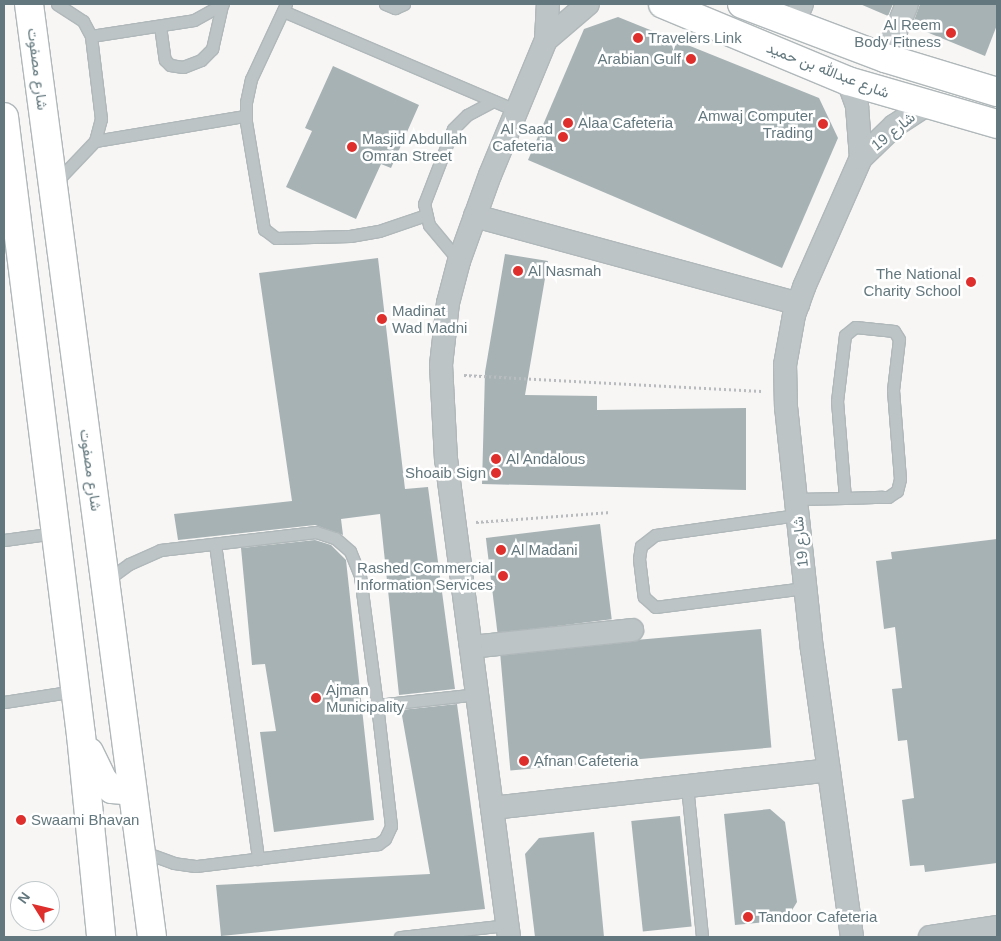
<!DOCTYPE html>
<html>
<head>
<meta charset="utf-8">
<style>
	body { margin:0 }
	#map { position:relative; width:1001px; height:941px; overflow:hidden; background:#f7f6f4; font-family:Arial,Vazirmatn,sans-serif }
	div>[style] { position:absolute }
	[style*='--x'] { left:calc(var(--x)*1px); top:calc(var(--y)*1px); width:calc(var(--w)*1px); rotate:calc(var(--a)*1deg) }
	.building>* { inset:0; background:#a7b2b5; transform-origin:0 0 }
	.path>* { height:3px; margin-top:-1.5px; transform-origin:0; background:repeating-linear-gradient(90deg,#b8bcbe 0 2.5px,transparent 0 5px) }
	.roads { filter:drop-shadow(1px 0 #b0b8ba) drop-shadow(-1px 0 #b0b8ba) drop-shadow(0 1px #b0b8ba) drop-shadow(0 -1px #b0b8ba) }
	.lane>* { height:11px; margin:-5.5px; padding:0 5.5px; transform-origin:5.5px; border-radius:5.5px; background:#bdc4c6 }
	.street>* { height:22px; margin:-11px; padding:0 11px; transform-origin:11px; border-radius:11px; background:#bdc4c6 }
	.secondary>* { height:28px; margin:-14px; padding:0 14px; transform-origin:14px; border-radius:14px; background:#fff }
	.dots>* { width:14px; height:14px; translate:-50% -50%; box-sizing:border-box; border:2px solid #fff; border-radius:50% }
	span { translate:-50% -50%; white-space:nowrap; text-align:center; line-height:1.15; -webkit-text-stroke:5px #fff; paint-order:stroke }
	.poi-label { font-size:15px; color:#63787e }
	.right { translate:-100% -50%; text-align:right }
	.left { translate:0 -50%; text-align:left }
	.street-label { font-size:15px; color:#63787e }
	.frame { position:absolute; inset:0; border:5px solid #63787e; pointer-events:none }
	.north { position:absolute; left:10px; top:881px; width:50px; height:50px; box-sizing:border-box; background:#fff; border:1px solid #c1c9cb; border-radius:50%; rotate:306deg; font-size:14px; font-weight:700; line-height:20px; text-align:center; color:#63787e }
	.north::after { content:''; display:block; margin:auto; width:18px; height:22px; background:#de2f2c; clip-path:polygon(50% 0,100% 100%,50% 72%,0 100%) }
</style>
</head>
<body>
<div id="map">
	<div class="building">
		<i style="clip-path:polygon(860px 4px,893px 4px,888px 16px)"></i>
		<i style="clip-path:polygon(920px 4px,997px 4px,997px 25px,985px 56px,912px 26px)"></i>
		<i style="clip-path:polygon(618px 17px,819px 98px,838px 138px,782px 268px,528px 160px,584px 29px)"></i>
		<i style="clip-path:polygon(333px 66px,419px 105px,391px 168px,381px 164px,356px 219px,286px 187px,312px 131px,305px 128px)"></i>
		<i style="clip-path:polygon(505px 254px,548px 261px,525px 395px,597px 396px,597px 410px,746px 408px,746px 490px,482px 484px,485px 372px)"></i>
		<i style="clip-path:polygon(378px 258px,405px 489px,428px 487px,455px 689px,399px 695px,380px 514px,341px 519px,343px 535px,315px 525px,178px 540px,174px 514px,292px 501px,259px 273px)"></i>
		<i style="left:600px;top:524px;width:96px;height:115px;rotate:83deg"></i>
		<i style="clip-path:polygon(997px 539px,997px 863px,925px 872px,924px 865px,910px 866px,902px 800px,914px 798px,907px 740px,898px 741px,892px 689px,902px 688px,895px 627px,884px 629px,876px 561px,892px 559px,891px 552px)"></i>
		<i style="clip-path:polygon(315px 540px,331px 545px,346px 560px,374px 820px,274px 832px,260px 732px,276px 731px,265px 664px,252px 665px,241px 548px)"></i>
		<i style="left:761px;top:629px;width:119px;height:262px;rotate:85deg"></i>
		<i style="clip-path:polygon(457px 704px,485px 909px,221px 936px,216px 885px,430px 874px,401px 710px)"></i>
		<i style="clip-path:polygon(770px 809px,785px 822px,797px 902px,786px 920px,735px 925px,724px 814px)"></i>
		<i style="left:680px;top:816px;width:111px;height:49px;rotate:84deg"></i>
		<i style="clip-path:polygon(594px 832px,604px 937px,535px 937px,525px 854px,539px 838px)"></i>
	</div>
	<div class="path">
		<i style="--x:464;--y:375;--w:298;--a:3.1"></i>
		<i style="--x:476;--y:522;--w:135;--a:-4.2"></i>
	</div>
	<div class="roads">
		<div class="lane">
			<i style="--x:286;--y:4;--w:83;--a:115"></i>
			<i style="--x:251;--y:79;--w:24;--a:102"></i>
			<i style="--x:246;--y:102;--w:20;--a:90"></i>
			<i style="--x:246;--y:122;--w:109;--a:80.5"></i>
			<i style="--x:264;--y:229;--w:15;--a:37"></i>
			<i style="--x:276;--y:238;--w:74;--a:-1.5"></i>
			<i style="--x:350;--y:236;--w:29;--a:-10"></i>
			<i style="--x:379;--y:231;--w:50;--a:-18.8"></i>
			<i style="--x:385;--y:4;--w:11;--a:22"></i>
			<i style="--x:395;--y:8;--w:10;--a:-24"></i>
			<i style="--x:283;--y:11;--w:254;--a:23.1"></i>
			<i style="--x:160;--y:26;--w:34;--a:82"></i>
			<i style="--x:165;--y:60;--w:7;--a:45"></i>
			<i style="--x:170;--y:65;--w:13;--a:9"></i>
			<i style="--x:183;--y:67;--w:19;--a:-21"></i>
			<i style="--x:201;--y:60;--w:16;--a:-45"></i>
			<i style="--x:212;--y:49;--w:45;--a:-77.2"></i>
			<i style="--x:91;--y:36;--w:104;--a:-8.8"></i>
			<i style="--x:194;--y:20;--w:33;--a:-29"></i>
			<i style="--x:95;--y:141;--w:152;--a:-9.5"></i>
			<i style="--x:54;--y:184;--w:59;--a:-46.4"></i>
			<i style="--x:95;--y:141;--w:23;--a:-75"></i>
			<i style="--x:101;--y:119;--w:84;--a:-96.9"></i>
			<i style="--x:91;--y:36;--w:17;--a:-118"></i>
			<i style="--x:83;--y:21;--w:31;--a:-147"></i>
			<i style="--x:459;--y:261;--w:47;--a:-129.8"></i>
			<i style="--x:429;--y:225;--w:22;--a:-103"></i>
			<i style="--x:424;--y:204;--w:80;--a:-68.9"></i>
			<i style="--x:453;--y:129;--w:20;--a:-45"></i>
			<i style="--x:467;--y:115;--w:30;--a:-28"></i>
			<i style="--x:795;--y:499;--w:50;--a:-1.1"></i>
			<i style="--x:845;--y:498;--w:37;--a:-2"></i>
			<i style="--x:882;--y:497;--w:6;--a:0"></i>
			<i style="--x:888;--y:497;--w:11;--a:-34"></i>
			<i style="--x:897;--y:491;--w:12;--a:-76"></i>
			<i style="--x:900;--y:479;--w:89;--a:-94.5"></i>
			<i style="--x:893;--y:390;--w:51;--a:-83.3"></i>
			<i style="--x:899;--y:339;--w:9;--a:-122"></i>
			<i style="--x:894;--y:331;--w:39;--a:-174"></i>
			<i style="--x:855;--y:327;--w:13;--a:141"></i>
			<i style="--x:845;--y:335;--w:66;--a:96.9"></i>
			<i style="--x:837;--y:401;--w:97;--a:85.3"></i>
			<i style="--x:797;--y:515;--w:143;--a:172"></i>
			<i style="--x:655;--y:535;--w:18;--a:142"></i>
			<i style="--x:641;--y:546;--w:13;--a:99"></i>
			<i style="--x:639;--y:559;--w:38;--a:83"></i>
			<i style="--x:644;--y:597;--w:15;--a:42"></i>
			<i style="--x:655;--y:607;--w:151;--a:-7.2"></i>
			<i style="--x:4;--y:540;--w:51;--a:-7.8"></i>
			<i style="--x:215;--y:544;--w:318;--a:82.2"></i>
			<i style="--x:107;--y:580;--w:27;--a:-36"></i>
			<i style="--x:129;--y:564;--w:34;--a:-24"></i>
			<i style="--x:160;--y:550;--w:157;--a:-6.6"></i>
			<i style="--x:316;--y:532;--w:20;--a:18"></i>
			<i style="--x:335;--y:538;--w:20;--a:41"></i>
			<i style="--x:350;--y:551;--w:27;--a:68"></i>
			<i style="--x:360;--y:576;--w:130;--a:82.5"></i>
			<i style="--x:377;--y:705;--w:122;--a:83.4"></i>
			<i style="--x:391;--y:826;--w:14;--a:115"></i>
			<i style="--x:385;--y:839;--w:9;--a:144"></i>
			<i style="--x:378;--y:844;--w:184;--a:173.1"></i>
			<i style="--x:195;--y:866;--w:21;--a:-172"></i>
			<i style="--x:174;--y:863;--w:35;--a:-160"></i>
			<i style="--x:4;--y:702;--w:72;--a:-8.8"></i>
			<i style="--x:377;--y:705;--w:102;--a:-6.2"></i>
			<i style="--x:687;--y:786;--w:152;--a:84.3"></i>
			<i style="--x:400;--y:937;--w:108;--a:-6.4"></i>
		</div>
		<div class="street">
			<i style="--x:793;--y:25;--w:23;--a:-67"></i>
			<i style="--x:546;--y:40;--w:55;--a:-40.6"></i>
			<i style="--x:885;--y:58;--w:58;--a:-67.8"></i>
			<i style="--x:848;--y:81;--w:27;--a:70"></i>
			<i style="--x:857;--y:106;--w:52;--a:85.6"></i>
			<i style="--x:475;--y:216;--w:335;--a:15.2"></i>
			<i style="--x:471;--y:647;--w:162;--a:-6"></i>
			<i style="--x:492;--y:808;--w:339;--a:-6.4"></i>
			<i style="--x:509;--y:937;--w:481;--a:-97.5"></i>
			<i style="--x:446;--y:460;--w:95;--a:-93"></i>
			<i style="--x:441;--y:365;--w:62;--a:-83.6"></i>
			<i style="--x:448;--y:303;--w:43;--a:-75.3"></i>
			<i style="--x:459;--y:261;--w:91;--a:-70.2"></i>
			<i style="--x:490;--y:175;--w:146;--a:-67.5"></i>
			<i style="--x:546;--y:40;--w:36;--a:-87"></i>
			<i style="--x:852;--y:937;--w:290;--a:-97.9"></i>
			<i style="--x:812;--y:650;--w:243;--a:-96.1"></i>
			<i style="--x:786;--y:408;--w:43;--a:-91.3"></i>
			<i style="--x:785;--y:365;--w:51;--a:-79.8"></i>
			<i style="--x:794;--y:315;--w:30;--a:-70"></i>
			<i style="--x:804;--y:287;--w:141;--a:-66.2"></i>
			<i style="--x:861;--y:158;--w:46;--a:-44.1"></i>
			<i style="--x:894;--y:126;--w:38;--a:-33"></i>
			<i style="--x:930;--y:937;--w:68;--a:-8.5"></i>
		</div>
		<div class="secondary">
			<i style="--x:29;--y:4;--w:941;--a:82.49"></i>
			<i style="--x:663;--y:4;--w:200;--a:22.6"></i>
			<i style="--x:848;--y:81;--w:155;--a:16.1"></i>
			<i style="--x:742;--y:4;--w:153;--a:20.7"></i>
			<i style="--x:885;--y:58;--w:117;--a:16.9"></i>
			<i style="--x:4;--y:117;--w:623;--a:82.9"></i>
			<i style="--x:81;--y:735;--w:203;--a:84.3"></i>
			<i style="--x:89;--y:752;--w:32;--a:64"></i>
			<i style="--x:103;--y:781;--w:12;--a:42"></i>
			<i style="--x:112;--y:789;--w:12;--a:5"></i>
			<i style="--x:124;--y:790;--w:11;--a:-49"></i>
		</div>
	</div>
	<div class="dots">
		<i style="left:951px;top:33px;background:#de2f2c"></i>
		<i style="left:638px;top:38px;background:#de2f2c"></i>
		<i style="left:691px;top:59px;background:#de2f2c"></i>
		<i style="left:568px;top:123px;background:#de2f2c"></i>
		<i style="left:823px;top:124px;background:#de2f2c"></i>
		<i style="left:563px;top:137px;background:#de2f2c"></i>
		<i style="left:352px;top:147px;background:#de2f2c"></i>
		<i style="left:518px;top:271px;background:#de2f2c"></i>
		<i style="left:971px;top:282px;background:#de2f2c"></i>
		<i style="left:382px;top:319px;background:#de2f2c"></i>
		<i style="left:496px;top:459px;background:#de2f2c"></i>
		<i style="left:496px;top:473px;background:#de2f2c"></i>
		<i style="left:501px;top:550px;background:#de2f2c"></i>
		<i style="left:503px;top:576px;background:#de2f2c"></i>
		<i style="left:316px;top:698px;background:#de2f2c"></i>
		<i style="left:524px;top:761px;background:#de2f2c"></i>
		<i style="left:21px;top:820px;background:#de2f2c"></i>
		<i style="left:748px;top:917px;background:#de2f2c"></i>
	</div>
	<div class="poi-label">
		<span class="right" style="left:941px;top:33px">Al Reem<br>Body Fitness</span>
		<span class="left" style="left:648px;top:38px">Travelers Link</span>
		<span class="right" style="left:681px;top:59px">Arabian Gulf</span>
		<span class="right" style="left:813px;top:124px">Amwaj Computer<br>Trading</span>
		<span class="left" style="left:578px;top:123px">Alaa Cafeteria</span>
		<span class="right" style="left:553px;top:137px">Al Saad<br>Cafeteria</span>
		<span class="left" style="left:362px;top:147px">Masjid Abdullah<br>Omran Street</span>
		<span class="left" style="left:528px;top:271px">Al Nasmah</span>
		<span class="right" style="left:961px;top:282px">The National<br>Charity School</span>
		<span class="left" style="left:392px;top:319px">Madinat<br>Wad Madni</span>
		<span class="left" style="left:506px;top:459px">Al Andalous</span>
		<span class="right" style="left:486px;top:473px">Shoaib Sign</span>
		<span class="left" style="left:511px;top:550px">Al Madani</span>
		<span class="right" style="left:493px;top:576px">Rashed Commercial<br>Information Services</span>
		<span class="left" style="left:326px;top:698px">Ajman<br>Municipality</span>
		<span class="left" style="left:534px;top:761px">Afnan Cafeteria</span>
		<span class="left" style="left:31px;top:820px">Swaami Bhavan</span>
		<span class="left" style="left:758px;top:917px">Tandoor Cafeteria</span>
	</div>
	<div class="street-label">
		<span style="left:38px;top:69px;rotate:83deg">شارع مصفوت</span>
		<span style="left:828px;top:70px;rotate:21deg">شارع عبدالله بن حميد</span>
		<span style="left:893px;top:131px;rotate:-39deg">شارع 19</span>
		<span style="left:91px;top:470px;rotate:82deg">شارع مصفوت</span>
		<span style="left:800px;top:542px;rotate:-96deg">شارع 19</span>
	</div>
	<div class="frame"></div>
	<div class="north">N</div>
</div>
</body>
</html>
